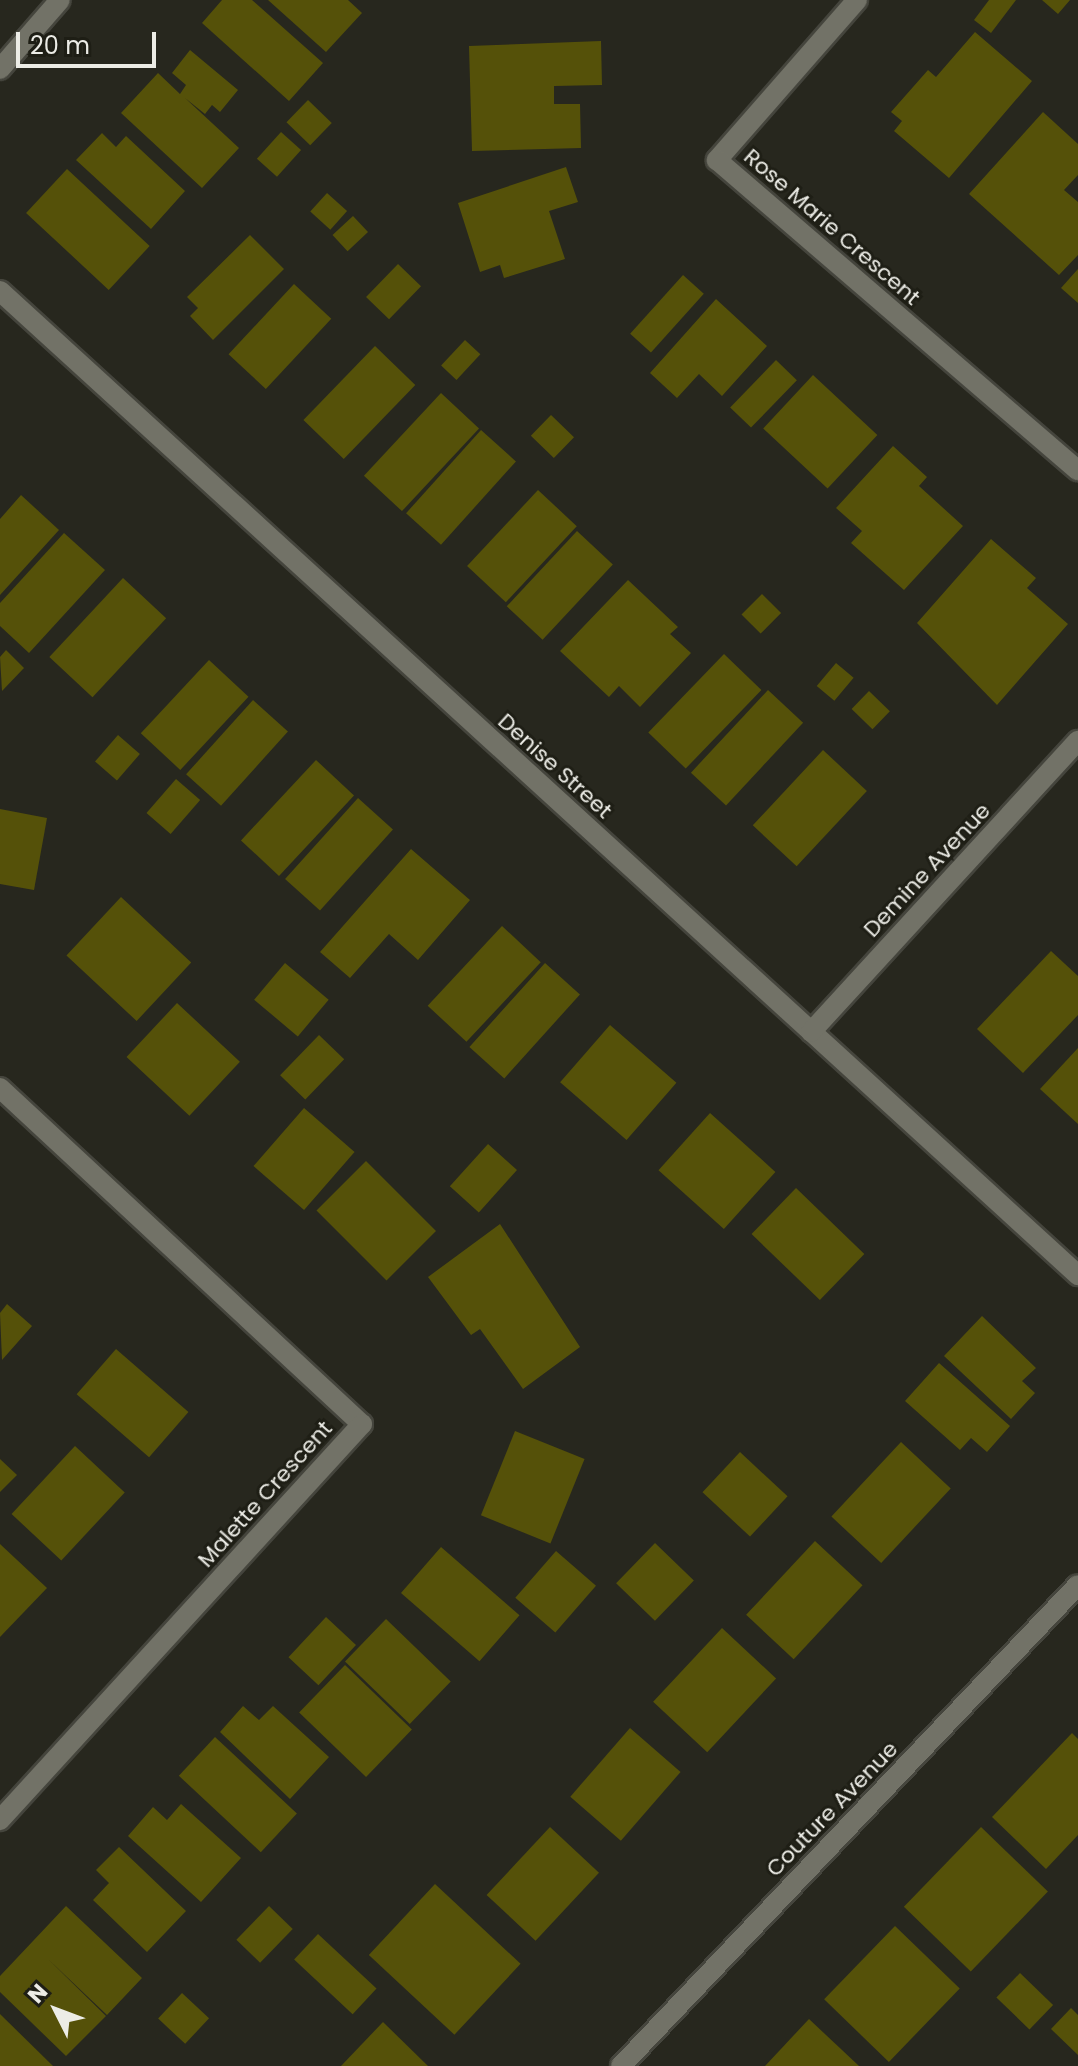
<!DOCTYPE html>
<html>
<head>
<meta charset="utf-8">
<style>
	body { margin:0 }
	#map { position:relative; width:1078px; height:2066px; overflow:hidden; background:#27271e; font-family:Poppins,sans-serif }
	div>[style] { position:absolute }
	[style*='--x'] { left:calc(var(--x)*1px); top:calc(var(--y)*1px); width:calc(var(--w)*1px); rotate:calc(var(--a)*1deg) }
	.building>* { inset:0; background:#555109; transform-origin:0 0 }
	.roads { filter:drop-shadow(2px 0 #45453d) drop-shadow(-2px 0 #45453d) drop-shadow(0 2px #45453d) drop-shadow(0 -2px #45453d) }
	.minor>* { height:20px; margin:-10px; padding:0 10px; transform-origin:10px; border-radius:10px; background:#727267 }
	span { translate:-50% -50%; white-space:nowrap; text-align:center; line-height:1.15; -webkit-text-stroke:6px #1e1e15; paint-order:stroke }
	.street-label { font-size:22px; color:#ecece6 }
	.north { position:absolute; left:16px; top:1970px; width:80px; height:80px; -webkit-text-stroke:6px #1e1e15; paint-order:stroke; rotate:312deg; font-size:22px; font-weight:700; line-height:32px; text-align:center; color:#ecece6 }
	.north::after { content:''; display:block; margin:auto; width:28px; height:36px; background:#ecece6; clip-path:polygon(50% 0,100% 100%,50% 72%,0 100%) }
	.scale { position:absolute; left:16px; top:32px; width:140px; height:36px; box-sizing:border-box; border:4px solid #ecece6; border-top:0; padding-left:10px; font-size:24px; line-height:28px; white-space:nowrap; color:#ecece6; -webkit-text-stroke:6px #1e1e15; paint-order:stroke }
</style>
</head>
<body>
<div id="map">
	<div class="building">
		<i style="clip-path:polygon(222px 0,252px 0,323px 63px,289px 101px,202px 23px)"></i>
		<i style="clip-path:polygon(268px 0,348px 0,362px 13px,326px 52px)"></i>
		<i style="clip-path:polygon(989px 0,1016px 0,991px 33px,974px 20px)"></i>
		<i style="clip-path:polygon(1042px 0,1070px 0,1058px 14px)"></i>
		<i style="clip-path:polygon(975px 32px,1032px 81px,949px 178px,894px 131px,902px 121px,891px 112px,928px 70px,936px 77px)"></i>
		<i style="clip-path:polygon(601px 41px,602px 85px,554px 86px,554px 104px,580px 104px,581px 148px,472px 151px,469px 46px)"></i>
		<i style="clip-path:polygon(190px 50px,238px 90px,220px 112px,212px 105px,205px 114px,185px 98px,239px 148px,202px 188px,121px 113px,158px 73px,180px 94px,186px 85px,172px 73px)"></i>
		<i style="left:308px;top:100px;width:33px;height:31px;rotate:44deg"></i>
		<i style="clip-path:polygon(1043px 112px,1078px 144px,1078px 175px,1064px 190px,1078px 202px,1078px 255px,1059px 275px,969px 194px)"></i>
		<i style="left:281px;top:132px;width:27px;height:36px;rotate:42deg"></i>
		<i style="clip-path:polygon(102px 133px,116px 147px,126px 136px,185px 191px,151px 229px,76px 160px)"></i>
		<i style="clip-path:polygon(566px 167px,578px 202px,549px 211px,565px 259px,504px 278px,500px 265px,480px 272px,458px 203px)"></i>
		<i style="left:67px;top:169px;width:113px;height:60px;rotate:43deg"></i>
		<i style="left:327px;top:193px;width:27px;height:25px;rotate:42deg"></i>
		<i style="left:353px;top:216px;width:22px;height:28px;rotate:47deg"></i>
		<i style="clip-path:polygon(250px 235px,284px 269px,213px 340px,190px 316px,198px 308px,187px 297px)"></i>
		<i style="left:398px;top:264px;width:32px;height:46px;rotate:44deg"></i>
		<i style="clip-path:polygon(1078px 269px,1078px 303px,1061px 288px)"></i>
		<i style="left:683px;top:275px;width:28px;height:79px;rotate:42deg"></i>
		<i style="left:294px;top:284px;width:51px;height:96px;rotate:43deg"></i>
		<i style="clip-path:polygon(716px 299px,767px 346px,722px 396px,699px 374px,677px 398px,650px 373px)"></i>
		<i style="left:465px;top:340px;width:21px;height:35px;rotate:43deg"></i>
		<i style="left:375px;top:346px;width:56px;height:103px;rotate:44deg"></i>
		<i style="left:776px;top:360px;width:29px;height:66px;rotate:44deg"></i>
		<i style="left:813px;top:375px;width:88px;height:73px;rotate:43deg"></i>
		<i style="left:441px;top:393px;width:52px;height:113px;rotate:43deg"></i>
		<i style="left:551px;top:415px;width:32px;height:29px;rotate:44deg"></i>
		<i style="left:481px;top:430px;width:47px;height:112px;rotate:42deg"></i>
		<i style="clip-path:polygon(893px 446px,927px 477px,919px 486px,963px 526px,904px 590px,851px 543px,862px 531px,836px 508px)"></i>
		<i style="left:538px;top:490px;width:53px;height:104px;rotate:43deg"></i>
		<i style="clip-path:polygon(21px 495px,59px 530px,0 595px,0 519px)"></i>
		<i style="left:577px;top:531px;width:49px;height:103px;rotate:43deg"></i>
		<i style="clip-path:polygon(64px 533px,105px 570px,29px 653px,0 626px,0 603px)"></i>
		<i style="clip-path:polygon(991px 539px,1036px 578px,1027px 588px,1068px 624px,997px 705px,917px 623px)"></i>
		<i style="left:123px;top:578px;width:59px;height:108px;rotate:43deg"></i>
		<i style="clip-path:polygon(628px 580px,678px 627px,670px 634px,691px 653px,640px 707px,619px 686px,609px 697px,560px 651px)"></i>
		<i style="left:762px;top:594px;width:27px;height:29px;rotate:45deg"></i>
		<i style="clip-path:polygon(6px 650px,24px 668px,2px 691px,0 657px)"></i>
		<i style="left:724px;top:654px;width:52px;height:109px;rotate:44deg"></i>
		<i style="left:209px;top:660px;width:54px;height:100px;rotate:43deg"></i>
		<i style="left:836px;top:663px;width:23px;height:30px;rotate:40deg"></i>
		<i style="left:768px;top:690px;width:48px;height:113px;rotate:43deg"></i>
		<i style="left:869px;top:691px;width:29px;height:25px;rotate:44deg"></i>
		<i style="left:253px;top:700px;width:47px;height:100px;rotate:42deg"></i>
		<i style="left:118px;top:735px;width:29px;height:35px;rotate:41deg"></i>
		<i style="left:823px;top:750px;width:60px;height:103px;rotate:43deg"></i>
		<i style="left:316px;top:760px;width:52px;height:110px;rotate:43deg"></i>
		<i style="left:176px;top:779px;width:32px;height:45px;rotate:41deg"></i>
		<i style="left:358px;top:798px;width:47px;height:109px;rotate:42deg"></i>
		<i style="clip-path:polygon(0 809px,47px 818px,34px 890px,0 884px)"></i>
		<i style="clip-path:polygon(411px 849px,470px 900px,418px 960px,389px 934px,350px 978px,320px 952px)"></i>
		<i style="left:121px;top:897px;width:96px;height:80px;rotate:43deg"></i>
		<i style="left:502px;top:926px;width:53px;height:109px;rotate:43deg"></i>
		<i style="clip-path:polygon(1051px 951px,1078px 976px,1078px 1015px,1023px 1073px,977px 1029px)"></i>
		<i style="left:285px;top:963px;width:57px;height:48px;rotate:40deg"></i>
		<i style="left:545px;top:963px;width:47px;height:113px;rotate:42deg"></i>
		<i style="left:177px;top:1003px;width:86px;height:74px;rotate:43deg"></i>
		<i style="left:610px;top:1025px;width:88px;height:76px;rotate:41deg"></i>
		<i style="left:319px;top:1035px;width:35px;height:56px;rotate:44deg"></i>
		<i style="clip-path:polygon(1078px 1048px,1078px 1124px,1040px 1089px)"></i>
		<i style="left:304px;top:1108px;width:67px;height:77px;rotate:41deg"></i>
		<i style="left:710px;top:1113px;width:88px;height:77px;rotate:42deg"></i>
		<i style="left:488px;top:1144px;width:39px;height:57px;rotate:42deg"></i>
		<i style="left:366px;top:1161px;width:99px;height:70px;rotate:45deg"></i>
		<i style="left:796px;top:1188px;width:95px;height:64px;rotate:44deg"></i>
		<i style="clip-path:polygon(500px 1224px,580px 1347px,523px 1389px,480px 1329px,471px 1335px,428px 1277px)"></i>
		<i style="clip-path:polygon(7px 1304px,32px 1326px,2px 1360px,0 1313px)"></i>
		<i style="clip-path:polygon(982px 1316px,1036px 1368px,1022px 1381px,1035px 1393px,1011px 1419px,944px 1356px)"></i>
		<i style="left:116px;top:1349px;width:96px;height:60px;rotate:41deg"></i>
		<i style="clip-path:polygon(939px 1363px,1010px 1426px,987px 1452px,971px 1438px,960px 1450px,905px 1401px)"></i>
		<i style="left:515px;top:1431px;width:75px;height:91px;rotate:22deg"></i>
		<i style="left:901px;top:1442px;width:68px;height:102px;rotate:43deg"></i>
		<i style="left:75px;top:1446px;width:68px;height:93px;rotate:43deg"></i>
		<i style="left:740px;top:1452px;width:65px;height:55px;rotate:43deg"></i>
		<i style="clip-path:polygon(0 1459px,17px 1475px,0 1492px)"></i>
		<i style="left:815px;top:1541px;width:65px;height:101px;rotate:43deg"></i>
		<i style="left:655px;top:1543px;width:54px;height:56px;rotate:44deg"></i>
		<i style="clip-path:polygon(0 1544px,47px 1588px,0 1637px)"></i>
		<i style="left:441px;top:1547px;width:104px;height:61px;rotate:41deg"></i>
		<i style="left:556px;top:1551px;width:53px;height:62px;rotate:41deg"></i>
		<i style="left:326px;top:1617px;width:41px;height:55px;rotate:43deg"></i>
		<i style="left:386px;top:1619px;width:90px;height:59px;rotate:44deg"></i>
		<i style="left:722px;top:1628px;width:74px;height:101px;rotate:43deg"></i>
		<i style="left:345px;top:1665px;width:93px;height:66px;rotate:44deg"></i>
		<i style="clip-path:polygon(243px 1706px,259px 1720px,273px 1706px,329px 1757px,290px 1799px,220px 1732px)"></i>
		<i style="left:630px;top:1728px;width:67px;height:91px;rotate:41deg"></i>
		<i style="clip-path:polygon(1072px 1733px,1078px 1739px,1078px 1835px,1046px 1869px,992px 1817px)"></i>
		<i style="left:215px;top:1737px;width:112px;height:53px;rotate:43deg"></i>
		<i style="clip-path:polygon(181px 1804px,241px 1858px,201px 1902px,128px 1836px,153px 1807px,167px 1820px)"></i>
		<i style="left:550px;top:1827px;width:67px;height:93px;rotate:43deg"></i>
		<i style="left:981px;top:1827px;width:93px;height:111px;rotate:44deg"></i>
		<i style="clip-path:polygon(119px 1847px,186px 1911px,147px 1952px,93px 1900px,109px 1883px,96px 1870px)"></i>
		<i style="left:435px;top:1884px;width:117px;height:97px;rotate:43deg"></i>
		<i style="clip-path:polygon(66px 1906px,142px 1978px,107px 2015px,48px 1959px,106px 2016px,66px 2056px,0 1992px,0 1976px)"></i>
		<i style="left:269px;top:1906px;width:33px;height:47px;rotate:44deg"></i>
		<i style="left:895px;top:1926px;width:90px;height:102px;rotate:44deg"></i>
		<i style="left:318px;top:1934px;width:80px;height:35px;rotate:43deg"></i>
		<i style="left:1020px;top:1973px;width:46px;height:34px;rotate:44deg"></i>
		<i style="left:182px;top:1993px;width:37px;height:35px;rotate:43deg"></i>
		<i style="clip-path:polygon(1071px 2008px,1078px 2015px,1078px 2055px,1051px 2029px)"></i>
		<i style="clip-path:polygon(0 2014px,53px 2066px,0 2066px)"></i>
		<i style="clip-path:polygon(809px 2019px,859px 2066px,765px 2066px)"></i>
		<i style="clip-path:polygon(383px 2022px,428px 2066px,341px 2066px)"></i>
	</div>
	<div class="roads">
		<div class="minor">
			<i style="--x:857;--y:0;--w:213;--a:131.2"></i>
			<i style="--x:717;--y:160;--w:476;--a:40.7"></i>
			<i style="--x:0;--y:69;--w:91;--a:-49"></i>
			<i style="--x:0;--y:291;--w:1460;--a:42.39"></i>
			<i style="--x:811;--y:1032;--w:395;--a:-47.5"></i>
			<i style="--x:0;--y:1088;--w:494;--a:42.9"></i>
			<i style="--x:362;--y:1424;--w:537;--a:132.43"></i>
			<i style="--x:621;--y:2066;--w:663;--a:-46.47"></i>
		</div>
	</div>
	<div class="street-label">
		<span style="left:832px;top:227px;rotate:41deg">Rose Marie Crescent</span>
		<span style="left:555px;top:766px;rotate:42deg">Denise Street</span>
		<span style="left:927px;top:870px;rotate:-47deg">Demine Avenue</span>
		<span style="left:265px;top:1494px;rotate:-48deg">Malette Crescent</span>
		<span style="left:832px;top:1809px;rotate:-46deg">Couture Avenue</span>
	</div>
	<div class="north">N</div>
	<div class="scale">20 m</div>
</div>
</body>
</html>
